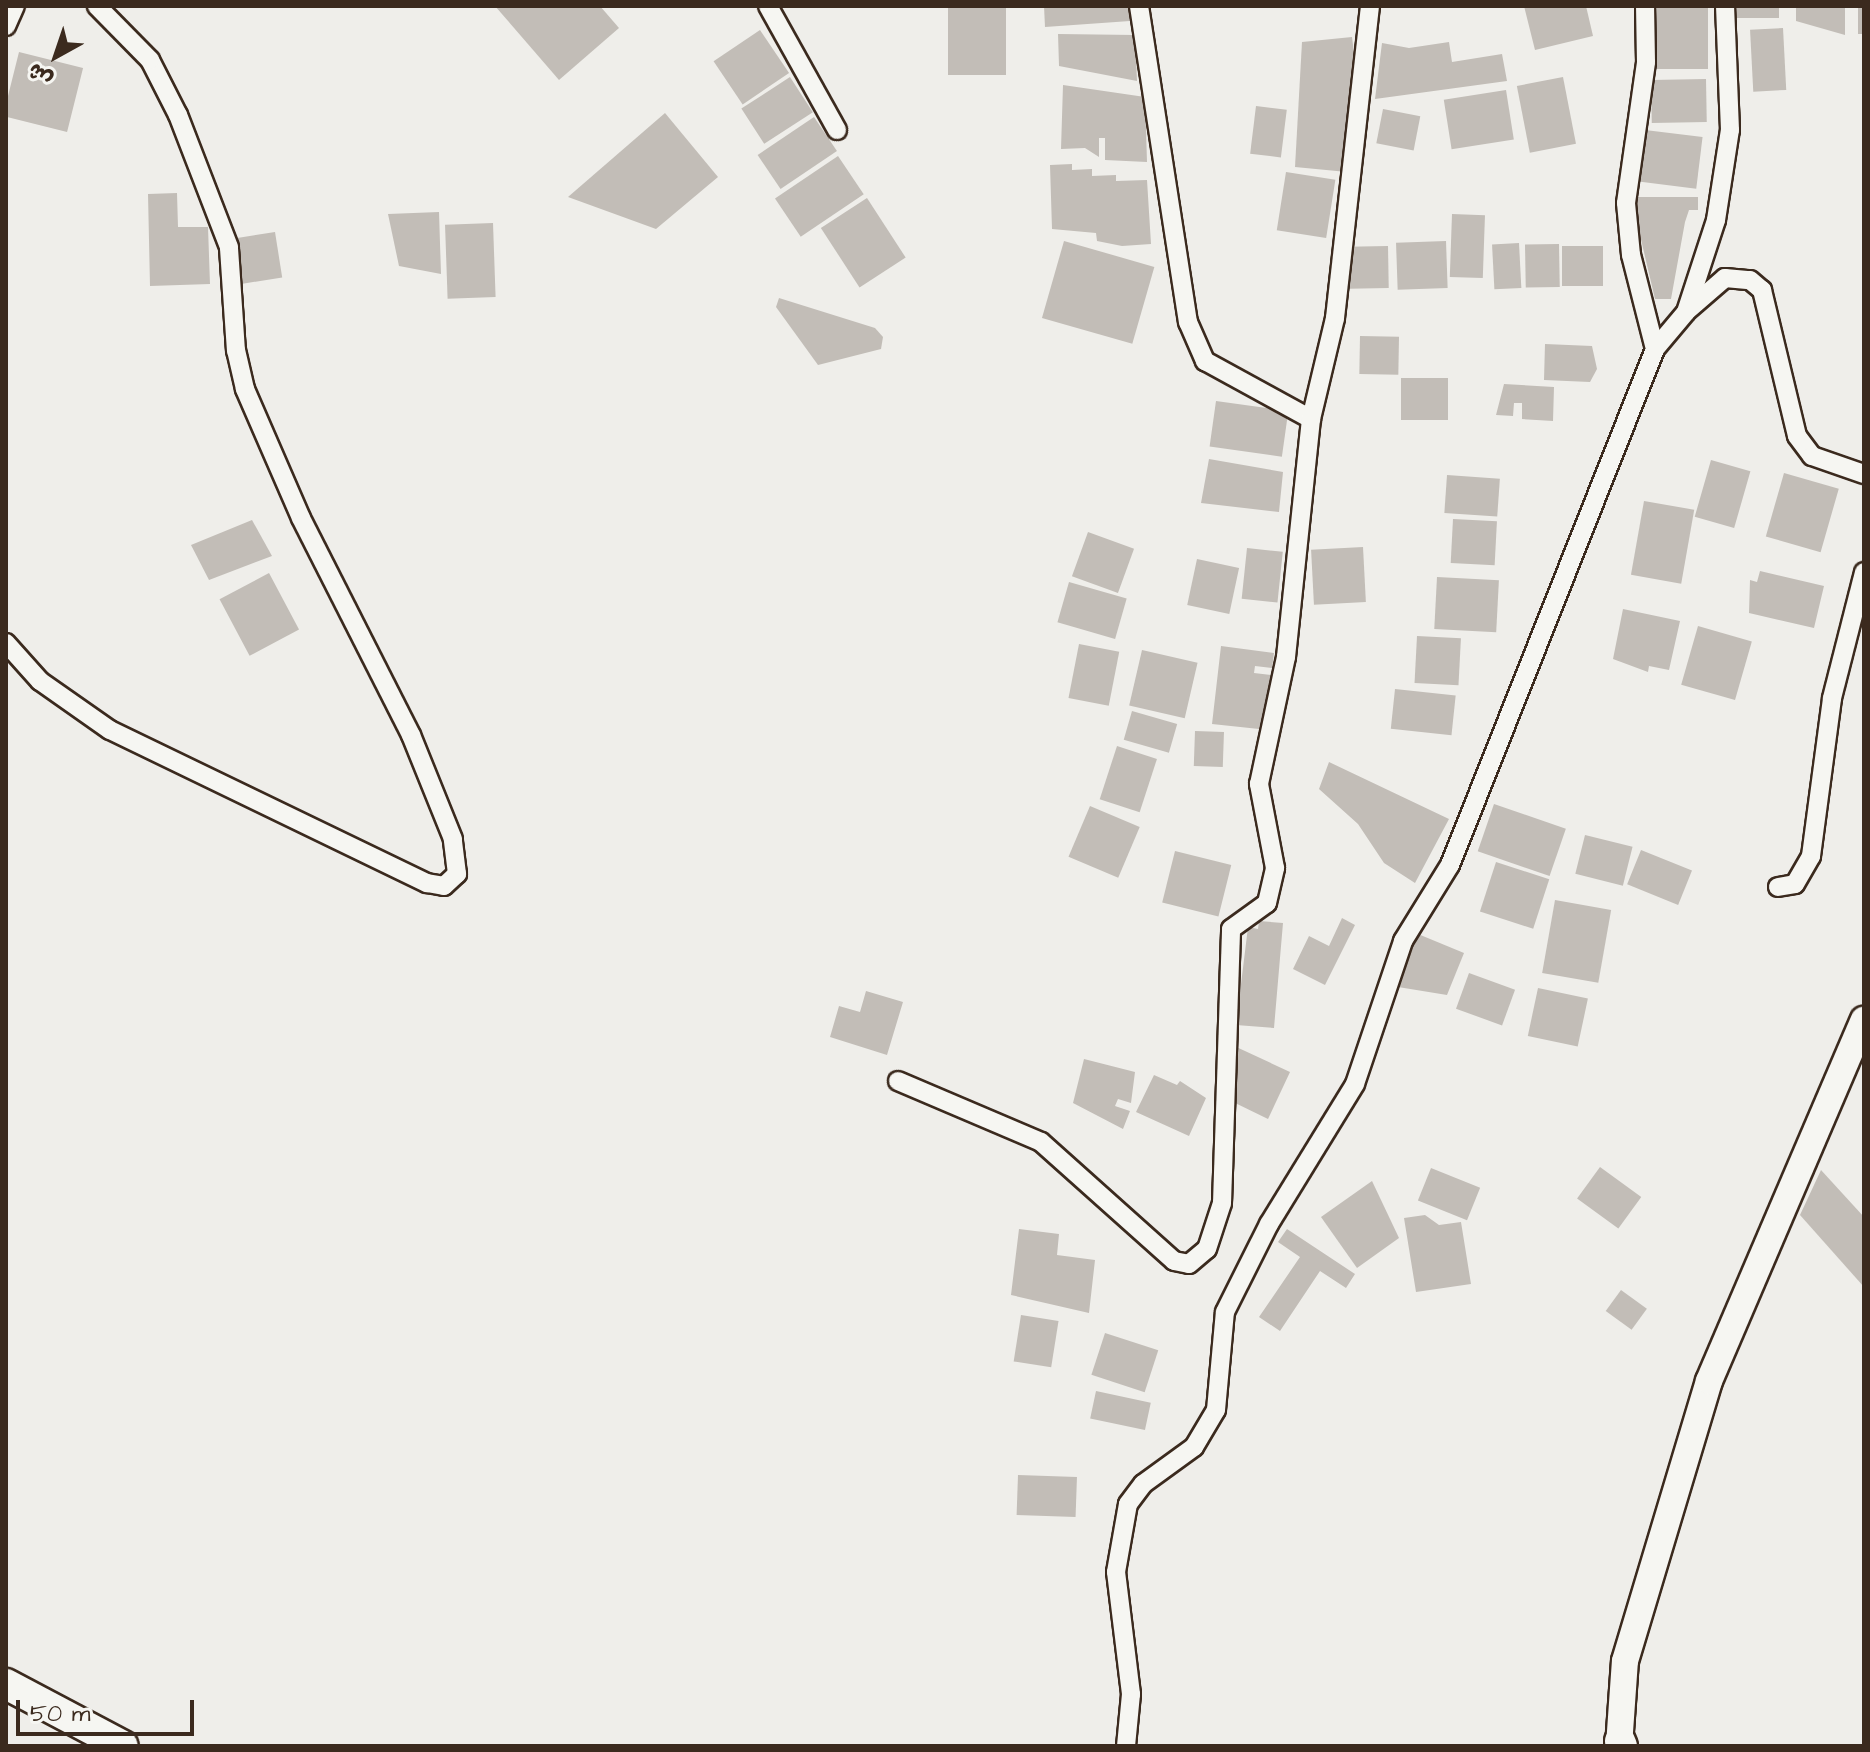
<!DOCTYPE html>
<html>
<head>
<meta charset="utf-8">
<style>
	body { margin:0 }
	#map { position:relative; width:1870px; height:1752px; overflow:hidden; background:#efeeea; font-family:"Architects Daughter","Playpen Sans Arabic",sans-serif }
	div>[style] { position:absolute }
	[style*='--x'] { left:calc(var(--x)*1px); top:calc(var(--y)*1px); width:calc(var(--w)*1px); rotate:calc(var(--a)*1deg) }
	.building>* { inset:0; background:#c2bdb7; transform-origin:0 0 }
	.roads { filter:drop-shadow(2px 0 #3b2a1e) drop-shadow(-2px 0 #3b2a1e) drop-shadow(0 2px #3b2a1e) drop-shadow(0 -2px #3b2a1e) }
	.minor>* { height:18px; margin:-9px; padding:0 9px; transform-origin:9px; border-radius:9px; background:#f6f6f2 }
	.secondary>* { height:26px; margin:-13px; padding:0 13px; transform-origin:13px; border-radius:13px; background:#f6f6f2 }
	.trunk>* { height:30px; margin:-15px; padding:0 15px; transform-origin:15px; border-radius:15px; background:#f6f6f2 }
	span { translate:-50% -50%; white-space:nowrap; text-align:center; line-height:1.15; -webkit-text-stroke:8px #f6f6f2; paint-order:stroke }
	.frame { position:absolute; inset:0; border:8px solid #3b2a1e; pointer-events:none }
	.north { position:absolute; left:16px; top:16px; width:80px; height:80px; -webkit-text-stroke:6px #f6f6f2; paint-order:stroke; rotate:220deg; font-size:22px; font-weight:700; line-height:32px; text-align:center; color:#3b2a1e }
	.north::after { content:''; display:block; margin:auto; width:28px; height:36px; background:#3b2a1e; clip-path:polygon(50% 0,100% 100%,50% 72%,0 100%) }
	.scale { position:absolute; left:16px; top:1700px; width:178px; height:36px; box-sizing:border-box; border:4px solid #3b2a1e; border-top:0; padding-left:10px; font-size:24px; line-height:28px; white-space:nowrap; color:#3b2a1e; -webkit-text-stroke:6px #f6f6f2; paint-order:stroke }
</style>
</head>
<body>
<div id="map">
	<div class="building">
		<i style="clip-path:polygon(495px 6px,600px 6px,619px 28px,559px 80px)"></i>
		<i style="left:948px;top:6px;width:58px;height:69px"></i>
		<i style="clip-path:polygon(1044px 6px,1129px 6px,1130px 21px,1045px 27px)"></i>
		<i style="clip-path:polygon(1524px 6px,1586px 6px,1593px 36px,1535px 50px)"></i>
		<i style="left:1653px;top:6px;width:55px;height:63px"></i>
		<i style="left:1735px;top:6px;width:44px;height:12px"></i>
		<i style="clip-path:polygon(1796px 6px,1845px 6px,1845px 35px,1796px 21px)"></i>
		<i style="left:1858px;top:6px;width:6px;height:28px"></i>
		<i style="left:1783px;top:28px;width:62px;height:33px;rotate:87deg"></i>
		<i style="left:760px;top:30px;width:52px;height:56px;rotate:56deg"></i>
		<i style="clip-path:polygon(1058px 34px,1135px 35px,1137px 81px,1059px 66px)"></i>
		<i style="clip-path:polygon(1352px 37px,1356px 69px,1347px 172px,1295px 167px,1302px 42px)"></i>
		<i style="clip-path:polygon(1449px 42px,1452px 62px,1502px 54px,1507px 81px,1375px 99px,1382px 43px,1409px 48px)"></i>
		<i style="left:19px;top:52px;width:66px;height:66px;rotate:14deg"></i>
		<i style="left:790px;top:77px;width:42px;height:58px;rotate:57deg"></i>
		<i style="left:1563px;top:77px;width:68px;height:47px;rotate:79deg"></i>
		<i style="left:1706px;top:79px;width:43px;height:55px;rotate:89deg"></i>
		<i style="clip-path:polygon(1063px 85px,1145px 97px,1147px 162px,1105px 160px,1105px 138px,1099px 138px,1099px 157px,1085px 148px,1061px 149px)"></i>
		<i style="left:1506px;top:90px;width:50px;height:63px;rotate:81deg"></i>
		<i style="left:1256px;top:106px;width:31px;height:48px;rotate:7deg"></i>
		<i style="left:1383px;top:109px;width:38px;height:35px;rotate:11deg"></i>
		<i style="clip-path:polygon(665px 113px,718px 177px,656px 229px,568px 197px)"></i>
		<i style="left:814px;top:117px;width:41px;height:68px;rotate:56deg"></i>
		<i style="left:1645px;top:130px;width:58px;height:52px;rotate:7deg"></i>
		<i style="left:838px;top:156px;width:46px;height:76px;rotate:56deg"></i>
		<i style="clip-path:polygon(1072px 164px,1072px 170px,1092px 169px,1092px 176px,1116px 175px,1116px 181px,1147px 180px,1151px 244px,1122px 246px,1097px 241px,1096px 233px,1052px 229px,1050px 165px)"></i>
		<i style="left:1286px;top:172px;width:50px;height:59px;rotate:9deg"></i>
		<i style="clip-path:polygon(177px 193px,178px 227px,208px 227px,210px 284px,150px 286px,148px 194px)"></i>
		<i style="clip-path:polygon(1631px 197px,1698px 197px,1698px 210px,1689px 210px,1685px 222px,1671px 299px,1655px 299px)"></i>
		<i style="left:867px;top:198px;width:71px;height:55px;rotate:57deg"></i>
		<i style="clip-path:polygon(439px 212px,441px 274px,399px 266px,388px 214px)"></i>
		<i style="left:1452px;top:214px;width:33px;height:63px;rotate:2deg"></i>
		<i style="left:493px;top:223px;width:74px;height:48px;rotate:88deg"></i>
		<i style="left:275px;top:232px;width:46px;height:43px;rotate:81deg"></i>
		<i style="left:1064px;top:241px;width:94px;height:80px;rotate:16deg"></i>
		<i style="left:1446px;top:241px;width:47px;height:50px;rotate:88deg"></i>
		<i style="left:1519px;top:243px;width:45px;height:27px;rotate:87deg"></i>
		<i style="left:1559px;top:244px;width:43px;height:34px;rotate:89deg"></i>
		<i style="left:1388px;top:246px;width:42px;height:40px;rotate:89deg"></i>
		<i style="left:1603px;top:246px;width:40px;height:41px;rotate:90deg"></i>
		<i style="clip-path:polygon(779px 298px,875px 328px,883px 337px,881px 349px,818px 365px,776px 307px)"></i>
		<i style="left:1360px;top:336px;width:39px;height:38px;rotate:1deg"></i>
		<i style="clip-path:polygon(1545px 344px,1592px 346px,1597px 369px,1590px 382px,1544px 380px)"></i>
		<i style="left:1401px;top:378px;width:47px;height:42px"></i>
		<i style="clip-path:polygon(1504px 384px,1554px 387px,1553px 421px,1522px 419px,1522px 403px,1514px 403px,1513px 416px,1496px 415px)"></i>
		<i style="left:1216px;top:401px;width:73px;height:46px;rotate:8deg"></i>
		<i style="clip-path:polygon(1209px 459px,1283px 472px,1279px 512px,1201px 503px)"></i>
		<i style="left:1711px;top:460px;width:41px;height:59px;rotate:16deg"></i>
		<i style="left:1784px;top:473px;width:57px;height:66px;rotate:16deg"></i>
		<i style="left:1447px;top:475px;width:53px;height:38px;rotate:4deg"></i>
		<i style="left:1644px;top:501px;width:51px;height:75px;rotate:10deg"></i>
		<i style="left:1453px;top:519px;width:44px;height:44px;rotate:3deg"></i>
		<i style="clip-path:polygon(252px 520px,272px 556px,209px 580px,191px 545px)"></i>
		<i style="left:1088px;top:532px;width:49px;height:47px;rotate:20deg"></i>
		<i style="left:1363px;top:547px;width:55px;height:52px;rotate:87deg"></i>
		<i style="left:1247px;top:548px;width:36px;height:51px;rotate:6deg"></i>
		<i style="left:1197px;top:559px;width:43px;height:47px;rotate:12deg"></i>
		<i style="clip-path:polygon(1760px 571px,1824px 586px,1814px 628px,1749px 613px,1750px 580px,1757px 582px)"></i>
		<i style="left:269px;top:573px;width:64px;height:56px;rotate:62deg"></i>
		<i style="left:1437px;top:577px;width:62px;height:52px;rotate:3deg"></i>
		<i style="left:1069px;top:582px;width:60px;height:42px;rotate:16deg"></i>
		<i style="clip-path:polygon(1623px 609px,1680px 621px,1669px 670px,1649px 666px,1648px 672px,1613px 659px)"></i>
		<i style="left:1698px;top:626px;width:56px;height:61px;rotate:16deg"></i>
		<i style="left:1417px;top:636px;width:44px;height:47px;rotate:3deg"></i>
		<i style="left:1079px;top:644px;width:41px;height:55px;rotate:11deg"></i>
		<i style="clip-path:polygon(1221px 646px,1274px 653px,1272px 668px,1255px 666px,1254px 673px,1271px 675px,1259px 729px,1212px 724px)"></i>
		<i style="left:1142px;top:650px;width:57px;height:57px;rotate:13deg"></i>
		<i style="left:1395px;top:689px;width:61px;height:40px;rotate:6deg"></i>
		<i style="left:1132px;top:711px;width:47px;height:30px;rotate:16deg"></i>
		<i style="left:1195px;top:731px;width:29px;height:35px;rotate:2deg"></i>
		<i style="left:1117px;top:746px;width:42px;height:56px;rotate:18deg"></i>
		<i style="clip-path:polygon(1329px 762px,1449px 819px,1415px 883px,1384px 863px,1358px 824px,1319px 789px)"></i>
		<i style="left:1494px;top:804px;width:76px;height:50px;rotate:19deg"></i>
		<i style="left:1090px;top:806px;width:54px;height:55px;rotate:23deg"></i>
		<i style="left:1585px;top:835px;width:49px;height:40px;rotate:14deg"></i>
		<i style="left:1641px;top:850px;width:55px;height:37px;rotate:22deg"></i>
		<i style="left:1175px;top:851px;width:58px;height:53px;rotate:14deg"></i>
		<i style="left:1496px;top:862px;width:56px;height:52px;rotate:18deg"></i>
		<i style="left:1555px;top:900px;width:57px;height:74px;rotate:10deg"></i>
		<i style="clip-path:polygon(1342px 918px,1355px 925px,1325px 985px,1293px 969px,1309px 936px,1329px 946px)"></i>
		<i style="clip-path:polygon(1259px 921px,1283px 923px,1274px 1028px,1236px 1025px,1248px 927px,1258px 929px)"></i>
		<i style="clip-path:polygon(1418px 934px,1464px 953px,1447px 995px,1398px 987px)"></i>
		<i style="left:1469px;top:973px;width:49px;height:38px;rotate:20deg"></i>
		<i style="left:1538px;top:988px;width:51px;height:49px;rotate:12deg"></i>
		<i style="clip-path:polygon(866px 991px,903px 1002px,887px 1055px,830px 1037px,839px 1006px,860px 1012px)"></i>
		<i style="clip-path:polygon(1232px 1045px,1290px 1072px,1268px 1119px,1229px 1100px)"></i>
		<i style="clip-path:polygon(1084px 1059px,1135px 1072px,1131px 1103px,1118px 1099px,1115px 1106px,1130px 1111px,1123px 1129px,1073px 1103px)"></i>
		<i style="clip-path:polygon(1154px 1075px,1177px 1085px,1180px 1081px,1206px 1098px,1189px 1136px,1136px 1112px)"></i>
		<i style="left:1600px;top:1167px;width:51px;height:39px;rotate:36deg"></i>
		<i style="left:1431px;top:1168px;width:53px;height:35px;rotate:22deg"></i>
		<i style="clip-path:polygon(1821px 1170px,1864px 1217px,1864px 1287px,1800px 1215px)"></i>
		<i style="clip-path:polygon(1372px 1181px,1399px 1238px,1357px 1268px,1321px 1217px)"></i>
		<i style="clip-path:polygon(1425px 1215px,1439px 1225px,1461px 1222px,1471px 1284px,1416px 1292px,1404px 1218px)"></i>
		<i style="clip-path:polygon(1019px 1229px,1059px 1234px,1057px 1255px,1095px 1260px,1089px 1313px,1011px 1295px)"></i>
		<i style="clip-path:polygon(1287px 1229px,1355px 1274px,1346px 1288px,1320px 1271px,1280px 1331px,1259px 1317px,1300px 1257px,1278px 1242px)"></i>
		<i style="left:1621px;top:1290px;width:32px;height:26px;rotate:36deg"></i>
		<i style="left:1021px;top:1315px;width:38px;height:47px;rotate:9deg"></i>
		<i style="left:1105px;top:1333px;width:56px;height:44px;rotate:18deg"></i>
		<i style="left:1096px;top:1391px;width:56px;height:28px;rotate:12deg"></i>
		<i style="left:1018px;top:1475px;width:59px;height:40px;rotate:2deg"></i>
	</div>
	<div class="roads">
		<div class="minor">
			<i style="--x:768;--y:6;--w:142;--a:60.9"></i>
			<i style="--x:1139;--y:6;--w:320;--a:81.2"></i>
			<i style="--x:1188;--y:322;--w:43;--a:66.4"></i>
			<i style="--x:1205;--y:361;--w:121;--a:28.7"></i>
			<i style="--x:6;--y:26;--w:22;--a:-66"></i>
			<i style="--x:1688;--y:310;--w:49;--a:-40.9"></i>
			<i style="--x:1725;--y:278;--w:25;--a:5"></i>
			<i style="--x:1750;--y:280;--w:16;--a:40"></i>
			<i style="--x:1762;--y:290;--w:150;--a:76.5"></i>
			<i style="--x:1797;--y:436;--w:25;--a:53"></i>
			<i style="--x:1812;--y:456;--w:55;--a:19.1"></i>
			<i style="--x:1655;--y:349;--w:48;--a:-50"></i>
			<i style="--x:1686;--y:312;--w:97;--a:-71.9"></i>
			<i style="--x:1716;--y:220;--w:91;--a:-81.2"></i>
			<i style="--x:1730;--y:130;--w:124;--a:-92.3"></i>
			<i style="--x:6;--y:643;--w:51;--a:48.2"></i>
			<i style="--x:40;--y:681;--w:85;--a:35"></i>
			<i style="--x:110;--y:730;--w:352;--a:25.8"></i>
			<i style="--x:427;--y:883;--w:17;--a:10"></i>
			<i style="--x:444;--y:886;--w:18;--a:-43"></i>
			<i style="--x:457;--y:874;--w:35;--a:-97"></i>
			<i style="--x:453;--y:839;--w:112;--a:-112"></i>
			<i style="--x:411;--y:735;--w:243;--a:-116.9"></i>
			<i style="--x:301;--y:518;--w:141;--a:-113.5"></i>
			<i style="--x:245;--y:389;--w:39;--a:-103"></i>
			<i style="--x:236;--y:351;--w:104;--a:-93.9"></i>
			<i style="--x:229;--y:247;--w:142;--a:-111.1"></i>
			<i style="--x:178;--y:115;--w:62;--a:-117"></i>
			<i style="--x:150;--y:60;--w:76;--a:-134.5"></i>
			<i style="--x:1778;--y:887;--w:17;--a:-10"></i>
			<i style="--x:1795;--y:884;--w:32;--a:-60"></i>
			<i style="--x:1811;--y:856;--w:159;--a:-82.4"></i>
			<i style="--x:1832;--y:698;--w:130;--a:-75.7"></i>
			<i style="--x:898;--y:1081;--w:155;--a:23.1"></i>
			<i style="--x:1041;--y:1142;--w:178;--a:41.8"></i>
			<i style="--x:1174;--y:1261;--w:15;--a:11"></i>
			<i style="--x:1189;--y:1264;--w:23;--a:-40"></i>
			<i style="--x:1207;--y:1249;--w:48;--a:-71.9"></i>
			<i style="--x:1222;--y:1203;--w:274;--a:-88.1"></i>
			<i style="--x:1231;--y:929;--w:44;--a:-35.8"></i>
			<i style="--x:1267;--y:903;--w:36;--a:-77"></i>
			<i style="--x:1275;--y:868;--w:86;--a:-100.8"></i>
			<i style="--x:1259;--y:784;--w:130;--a:-78"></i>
			<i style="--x:1286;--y:657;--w:239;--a:-84"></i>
			<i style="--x:1311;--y:419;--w:104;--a:-76.6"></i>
			<i style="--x:1335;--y:318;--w:314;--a:-83.6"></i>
			<i style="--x:1126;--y:1746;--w:52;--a:-84.5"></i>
			<i style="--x:1131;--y:1694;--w:123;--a:-97"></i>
			<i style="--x:1116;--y:1572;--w:69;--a:-80"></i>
			<i style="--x:1128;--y:1504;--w:25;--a:-53"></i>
			<i style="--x:1143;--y:1484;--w:63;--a:-36"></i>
			<i style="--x:1194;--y:1447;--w:43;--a:-59.3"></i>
			<i style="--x:1216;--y:1410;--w:98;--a:-84.8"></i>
			<i style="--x:1225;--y:1312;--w:98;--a:-63.4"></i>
			<i style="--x:1269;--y:1224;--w:164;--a:-58.4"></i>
			<i style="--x:1355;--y:1084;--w:151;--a:-71.4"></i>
			<i style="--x:1403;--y:941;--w:89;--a:-58.3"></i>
			<i style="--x:1450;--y:865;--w:555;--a:-68.33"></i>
			<i style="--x:1655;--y:349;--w:97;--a:-104.3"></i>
			<i style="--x:1631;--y:255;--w:52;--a:-95.5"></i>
			<i style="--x:1626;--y:203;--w:142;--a:-81.9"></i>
			<i style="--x:1646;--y:62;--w:56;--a:-91"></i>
		</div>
		<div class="secondary">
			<i style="--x:1619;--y:1746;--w:85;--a:-86"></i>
			<i style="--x:1625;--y:1661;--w:292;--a:-73.3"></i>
			<i style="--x:1709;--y:1381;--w:393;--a:-66.8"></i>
		</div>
		<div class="trunk">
			<i style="--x:6;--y:1684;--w:132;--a:27.9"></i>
			<i style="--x:1620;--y:1741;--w:5;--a:68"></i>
		</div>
	</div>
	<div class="frame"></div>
	<div class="north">ش</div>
	<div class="scale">50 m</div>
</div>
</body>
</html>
